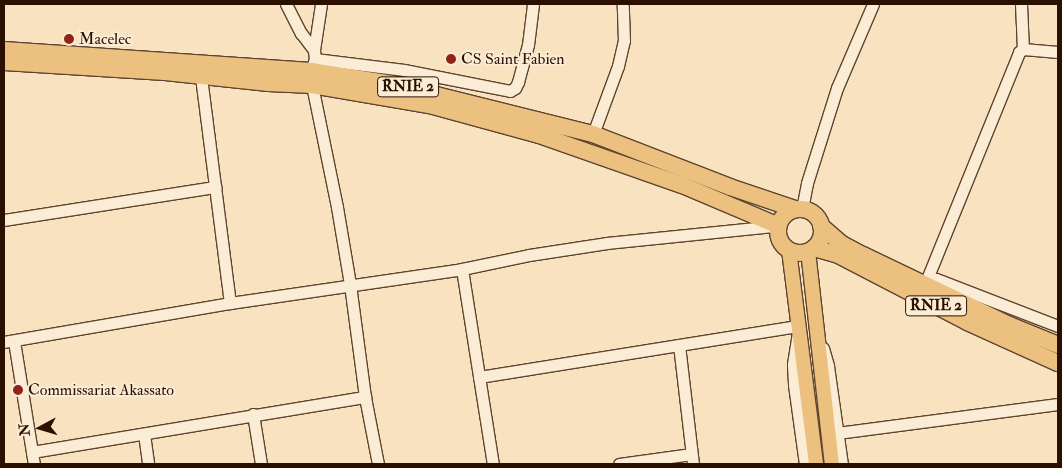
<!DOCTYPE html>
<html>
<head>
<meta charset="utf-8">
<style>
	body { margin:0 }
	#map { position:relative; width:1062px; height:468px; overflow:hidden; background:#f8e2bf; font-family:"IM FELL Double Pica",serif }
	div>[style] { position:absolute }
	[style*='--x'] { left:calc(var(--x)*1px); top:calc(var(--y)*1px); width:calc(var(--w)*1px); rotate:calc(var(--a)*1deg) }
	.roads { filter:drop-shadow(1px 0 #5e4430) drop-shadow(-1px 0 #5e4430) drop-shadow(0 1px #5e4430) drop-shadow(0 -1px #5e4430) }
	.minor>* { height:11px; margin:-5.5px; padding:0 5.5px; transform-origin:5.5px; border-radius:5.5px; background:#faecd5 }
	.major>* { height:14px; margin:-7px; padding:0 7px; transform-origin:7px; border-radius:7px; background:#ecc180 }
	.highway>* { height:16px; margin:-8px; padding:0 8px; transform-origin:8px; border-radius:8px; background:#ecc180 }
	.highway>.ring { margin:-8px; padding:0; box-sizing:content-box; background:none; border:16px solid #ecc180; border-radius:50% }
	.dots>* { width:14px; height:14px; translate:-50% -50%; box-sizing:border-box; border:2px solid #faecd5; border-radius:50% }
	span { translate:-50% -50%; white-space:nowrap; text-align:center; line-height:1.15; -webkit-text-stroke:4px #faecd5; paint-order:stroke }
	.shield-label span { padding:1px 4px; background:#faecd5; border:1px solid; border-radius:4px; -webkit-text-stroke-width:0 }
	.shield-label { font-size:15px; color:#2b1000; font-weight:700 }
	.poi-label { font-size:16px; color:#2b1000 }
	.left { translate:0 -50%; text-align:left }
	.frame { position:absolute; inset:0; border:5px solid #2b1000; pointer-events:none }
	.north { position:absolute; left:15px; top:403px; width:50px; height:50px; -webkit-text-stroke:4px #faecd5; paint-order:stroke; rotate:264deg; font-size:14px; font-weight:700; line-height:20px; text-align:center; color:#2b1000 }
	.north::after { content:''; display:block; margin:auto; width:18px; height:22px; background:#2b1000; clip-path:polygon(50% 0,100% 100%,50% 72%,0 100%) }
</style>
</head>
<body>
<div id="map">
	<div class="roads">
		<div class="minor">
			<i style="--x:286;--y:4;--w:33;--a:63"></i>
			<i style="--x:301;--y:33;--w:21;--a:53"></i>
			<i style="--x:314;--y:50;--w:9;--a:84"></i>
			<i style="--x:1021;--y:4;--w:45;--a:87.5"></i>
			<i style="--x:314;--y:50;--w:47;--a:-81.3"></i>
			<i style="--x:201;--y:77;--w:228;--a:82.7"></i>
			<i style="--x:593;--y:134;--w:72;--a:-69.8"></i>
			<i style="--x:618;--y:66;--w:26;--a:-77"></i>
			<i style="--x:624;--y:41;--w:37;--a:-92"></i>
			<i style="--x:802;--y:209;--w:26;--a:-79"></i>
			<i style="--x:807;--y:183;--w:100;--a:-72.5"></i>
			<i style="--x:837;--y:88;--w:91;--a:-66.8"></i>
			<i style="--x:4;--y:220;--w:214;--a:-8.9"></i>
			<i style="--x:462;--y:269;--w:197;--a:81"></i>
			<i style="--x:927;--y:279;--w:245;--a:-67.9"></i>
			<i style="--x:1019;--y:52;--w:5;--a:-37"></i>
			<i style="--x:1023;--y:49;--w:35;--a:5"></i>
			<i style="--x:922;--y:281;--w:14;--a:-8"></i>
			<i style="--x:936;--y:279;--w:131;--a:21.1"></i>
			<i style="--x:14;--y:341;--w:125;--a:80.8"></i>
			<i style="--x:4;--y:342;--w:229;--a:-9.8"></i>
			<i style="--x:230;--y:303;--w:234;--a:-8.3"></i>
			<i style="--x:462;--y:269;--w:68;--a:-11.8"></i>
			<i style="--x:529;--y:255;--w:79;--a:-8.7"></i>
			<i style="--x:607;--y:243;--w:169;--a:-5.8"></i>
			<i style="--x:679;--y:345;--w:120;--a:83.3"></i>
			<i style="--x:823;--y:348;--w:19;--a:74"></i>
			<i style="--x:828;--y:366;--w:99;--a:81.9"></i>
			<i style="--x:479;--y:377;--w:324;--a:-9.1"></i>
			<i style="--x:799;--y:326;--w:39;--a:99"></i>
			<i style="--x:793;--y:365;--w:20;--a:87"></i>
			<i style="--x:794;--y:385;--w:80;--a:82.1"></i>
			<i style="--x:253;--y:414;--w:51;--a:80.9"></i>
			<i style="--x:837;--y:433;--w:223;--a:-7.5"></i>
			<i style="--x:144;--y:434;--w:30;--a:82"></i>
			<i style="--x:32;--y:452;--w:338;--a:-9.4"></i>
			<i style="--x:378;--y:464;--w:68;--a:-101"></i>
			<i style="--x:365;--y:397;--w:114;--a:-97.6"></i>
			<i style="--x:350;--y:284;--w:78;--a:-99.6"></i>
			<i style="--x:337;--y:207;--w:125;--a:-101.6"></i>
			<i style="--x:312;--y:85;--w:14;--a:-94"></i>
			<i style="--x:311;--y:71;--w:13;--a:-72"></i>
			<i style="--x:315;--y:59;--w:90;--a:7"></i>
			<i style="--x:404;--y:70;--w:108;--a:11.2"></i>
			<i style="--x:510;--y:91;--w:6;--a:-31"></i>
			<i style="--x:515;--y:88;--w:7;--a:-63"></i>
			<i style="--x:518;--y:82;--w:38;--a:-75"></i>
			<i style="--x:528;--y:45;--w:41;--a:-83"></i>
			<i style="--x:619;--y:464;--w:73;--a:-7.9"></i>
		</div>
		<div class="major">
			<i style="--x:789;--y:250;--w:216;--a:82.8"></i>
			<i style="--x:808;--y:251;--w:214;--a:83.6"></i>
		</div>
		<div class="highway">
			<i style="--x:4;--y:50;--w:308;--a:3.9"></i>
			<i style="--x:311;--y:71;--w:82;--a:9.1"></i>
			<i style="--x:392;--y:84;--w:207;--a:14"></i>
			<i style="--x:593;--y:134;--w:147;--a:21.1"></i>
			<i style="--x:730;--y:187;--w:69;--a:18.7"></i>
			<i style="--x:4;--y:62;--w:161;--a:3.6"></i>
			<i style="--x:165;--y:72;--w:104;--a:6.1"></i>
			<i style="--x:268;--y:83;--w:44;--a:2.6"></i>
			<i style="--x:312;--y:85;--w:123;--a:9.8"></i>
			<i style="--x:433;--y:106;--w:110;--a:15.3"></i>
			<i style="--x:539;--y:135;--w:151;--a:19.3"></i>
			<i style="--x:682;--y:185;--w:105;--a:22.9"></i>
			<i class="ring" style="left:778px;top:209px;width:28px;height:28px"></i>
			<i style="--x:821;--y:226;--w:28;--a:41"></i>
			<i style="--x:842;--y:244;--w:24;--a:28"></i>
			<i style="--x:863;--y:255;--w:162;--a:25.6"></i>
			<i style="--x:1009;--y:325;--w:53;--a:22.2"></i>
			<i style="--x:814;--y:248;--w:25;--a:16"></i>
			<i style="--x:838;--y:255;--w:145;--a:27.4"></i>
			<i style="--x:967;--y:322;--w:100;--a:24.3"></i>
		</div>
	</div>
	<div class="dots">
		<i style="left:69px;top:39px;background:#8f2418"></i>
		<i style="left:451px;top:59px;background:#8f2418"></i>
		<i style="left:18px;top:390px;background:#8f2418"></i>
	</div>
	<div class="shield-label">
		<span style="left:408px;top:87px">RNIE 2</span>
		<span style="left:936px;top:306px">RNIE 2</span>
	</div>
	<div class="poi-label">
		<span class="left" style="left:79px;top:39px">Macelec</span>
		<span class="left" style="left:461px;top:59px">CS Saint Fabien</span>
		<span class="left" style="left:28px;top:390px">Commissariat Akassato</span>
	</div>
	<div class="frame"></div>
	<div class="north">N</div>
</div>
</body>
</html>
